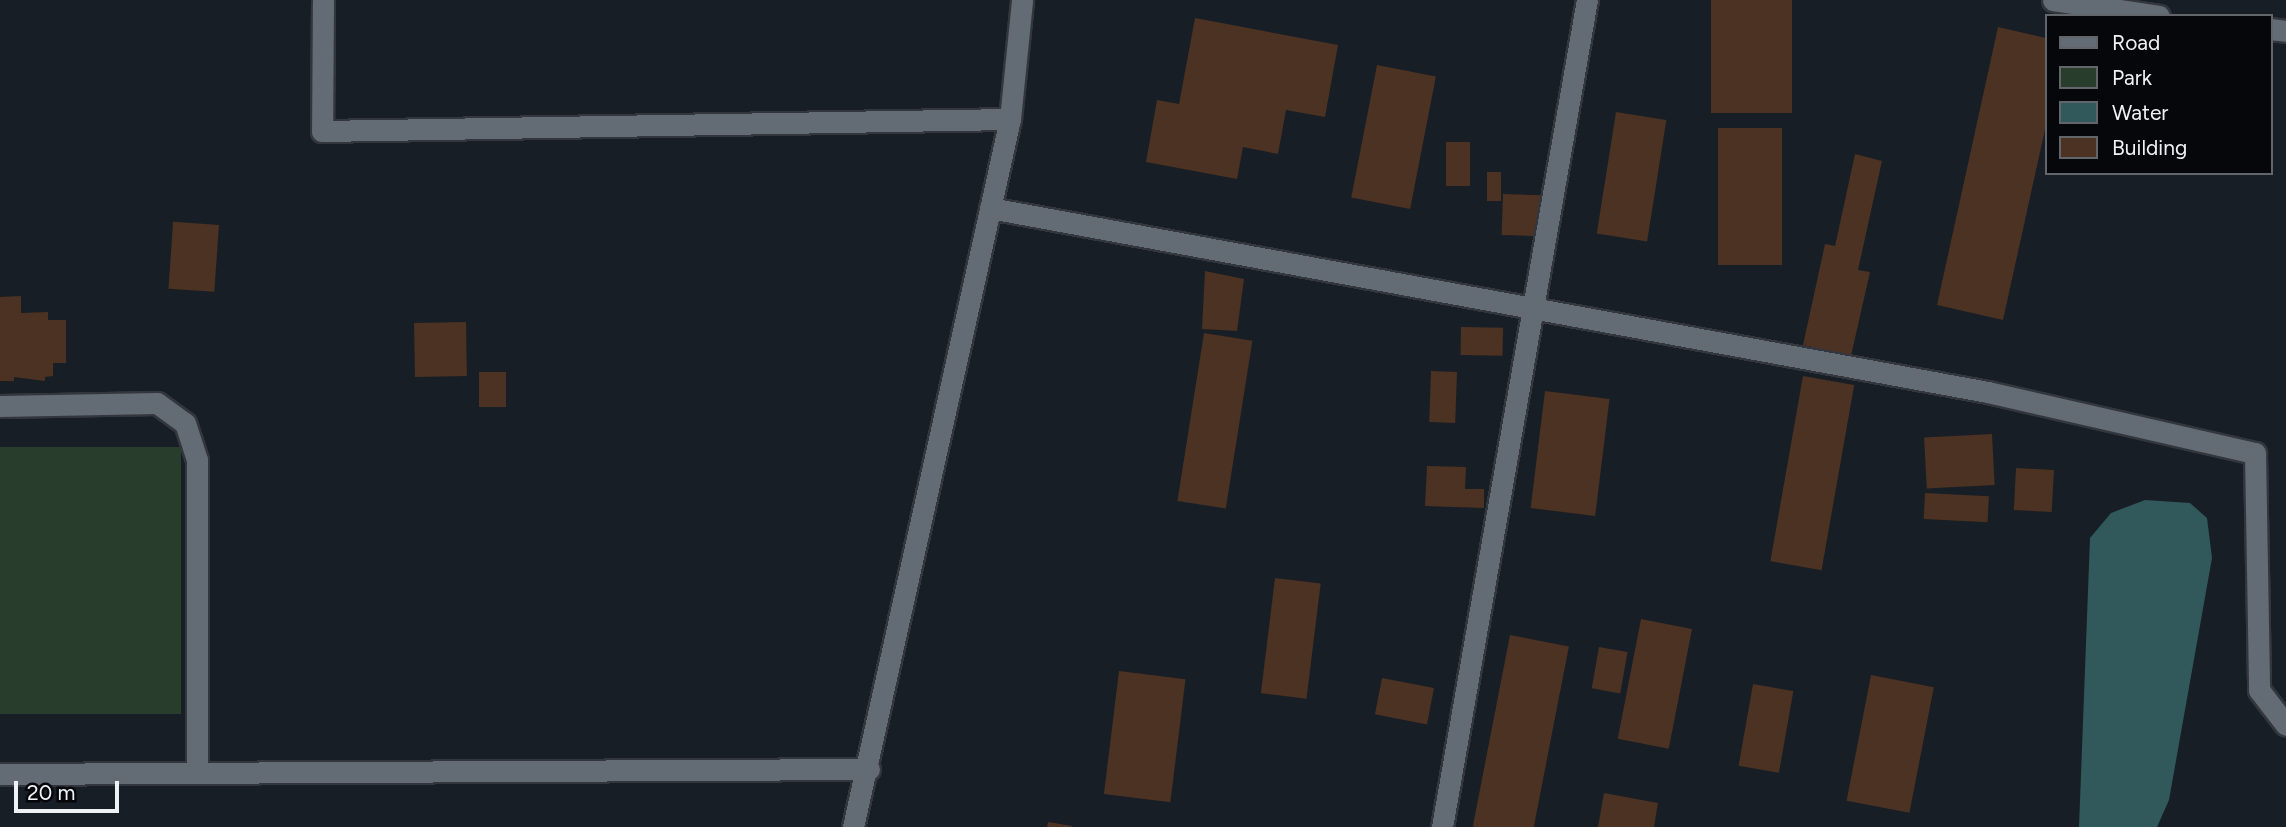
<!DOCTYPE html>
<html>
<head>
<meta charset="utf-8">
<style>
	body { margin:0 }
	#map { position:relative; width:2286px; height:827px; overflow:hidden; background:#171e25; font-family:Figtree,sans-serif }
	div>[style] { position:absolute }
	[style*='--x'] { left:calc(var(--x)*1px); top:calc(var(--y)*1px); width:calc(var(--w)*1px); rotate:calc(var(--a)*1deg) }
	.green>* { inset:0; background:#283d2b; transform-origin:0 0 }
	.water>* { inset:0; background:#31595b }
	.building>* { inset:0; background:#4b3222; transform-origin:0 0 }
	.roads { filter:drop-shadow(2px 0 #33373d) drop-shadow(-2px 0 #33373d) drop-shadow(0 2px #33373d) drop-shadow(0 -2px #33373d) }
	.minor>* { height:21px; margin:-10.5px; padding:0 10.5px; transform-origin:10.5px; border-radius:10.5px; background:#636b74 }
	span { translate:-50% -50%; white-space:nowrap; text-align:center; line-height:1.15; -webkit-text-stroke:5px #05070a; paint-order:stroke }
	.legend { position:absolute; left:2045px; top:14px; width:228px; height:161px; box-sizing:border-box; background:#05070a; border:2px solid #626569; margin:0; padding:9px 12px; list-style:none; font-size:21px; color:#eef2f7 }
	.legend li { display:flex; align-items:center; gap:14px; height:35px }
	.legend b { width:35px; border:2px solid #626569 }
	.scale { position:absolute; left:14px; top:781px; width:105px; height:32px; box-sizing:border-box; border:4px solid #eef2f7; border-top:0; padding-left:9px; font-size:21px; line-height:24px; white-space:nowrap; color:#eef2f7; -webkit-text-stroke:5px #05070a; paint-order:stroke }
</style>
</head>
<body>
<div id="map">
	<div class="green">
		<i style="left:181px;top:447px;width:267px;height:181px;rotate:90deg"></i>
	</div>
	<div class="water">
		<i style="clip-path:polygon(2145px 500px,2190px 503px,2207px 518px,2212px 558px,2169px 800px,2157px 827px,2079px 827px,2090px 538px,2111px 513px)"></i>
	</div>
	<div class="building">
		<i style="left:1711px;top:0;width:81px;height:113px"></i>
		<i style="clip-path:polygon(1195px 18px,1338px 45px,1325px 117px,1286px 110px,1278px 154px,1243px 147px,1237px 179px,1146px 162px,1157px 100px,1179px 104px)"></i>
		<i style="clip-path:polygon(1998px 27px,2046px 38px,2046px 125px,2003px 320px,1937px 305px)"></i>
		<i style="left:1377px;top:65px;width:60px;height:135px;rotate:11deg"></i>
		<i style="left:1616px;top:112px;width:51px;height:123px;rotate:9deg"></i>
		<i style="left:1718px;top:128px;width:64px;height:137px"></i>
		<i style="left:1446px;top:142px;width:24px;height:44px"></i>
		<i style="clip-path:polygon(1855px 154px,1882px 161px,1858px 270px,1870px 272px,1851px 356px,1803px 345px,1825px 244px,1835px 246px)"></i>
		<i style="left:1487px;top:172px;width:14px;height:29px"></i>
		<i style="left:1503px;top:194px;width:38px;height:41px;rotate:2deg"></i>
		<i style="left:219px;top:225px;width:67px;height:46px;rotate:94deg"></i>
		<i style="clip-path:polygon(1205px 271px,1244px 279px,1237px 331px,1202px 329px)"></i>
		<i style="clip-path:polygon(21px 296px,21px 313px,48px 312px,48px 320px,66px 320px,66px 363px,53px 363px,53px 376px,45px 377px,45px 381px,14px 377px,14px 381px,0 381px,0 297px)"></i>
		<i style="left:466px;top:322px;width:54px;height:52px;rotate:89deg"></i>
		<i style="left:1461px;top:327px;width:42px;height:28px;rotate:1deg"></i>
		<i style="left:1204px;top:333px;width:49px;height:170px;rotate:9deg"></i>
		<i style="left:1431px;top:371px;width:26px;height:51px;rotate:2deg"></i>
		<i style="left:479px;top:372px;width:27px;height:35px"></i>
		<i style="left:1803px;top:376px;width:52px;height:188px;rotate:10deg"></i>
		<i style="left:1545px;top:391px;width:65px;height:118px;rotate:7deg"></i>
		<i style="left:1992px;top:434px;width:51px;height:68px;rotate:87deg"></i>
		<i style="clip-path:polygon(1427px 466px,1466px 467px,1465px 489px,1484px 489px,1484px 508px,1425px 506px)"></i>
		<i style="left:2016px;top:468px;width:38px;height:42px;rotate:3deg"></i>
		<i style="left:1925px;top:493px;width:64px;height:26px;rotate:3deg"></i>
		<i style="left:1275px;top:578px;width:46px;height:116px;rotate:7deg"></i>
		<i style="left:1641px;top:619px;width:52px;height:122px;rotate:11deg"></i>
		<i style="left:1510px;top:635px;width:60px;height:195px;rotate:11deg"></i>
		<i style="left:1599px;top:647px;width:29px;height:42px;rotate:10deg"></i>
		<i style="left:1119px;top:671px;width:67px;height:124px;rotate:7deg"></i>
		<i style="left:1871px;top:675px;width:64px;height:128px;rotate:11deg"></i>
		<i style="left:1382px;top:678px;width:53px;height:37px;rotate:11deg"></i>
		<i style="left:1753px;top:684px;width:41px;height:83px;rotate:10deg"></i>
		<i style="clip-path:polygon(1604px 793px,1658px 803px,1654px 827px,1598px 827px)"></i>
		<i style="clip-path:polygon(1048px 822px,1072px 826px,1072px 827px,1047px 827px)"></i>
	</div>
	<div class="roads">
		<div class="minor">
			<i style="--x:323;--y:0;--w:131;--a:90.4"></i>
			<i style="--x:322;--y:131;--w:688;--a:-1"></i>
			<i style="--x:2053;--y:0;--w:107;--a:8.6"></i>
			<i style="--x:2270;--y:29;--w:16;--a:7"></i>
			<i style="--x:990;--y:208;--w:1015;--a:10.45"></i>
			<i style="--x:1988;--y:392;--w:274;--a:12.9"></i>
			<i style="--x:2255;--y:453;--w:237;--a:89"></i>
			<i style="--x:2259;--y:690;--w:44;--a:52.4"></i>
			<i style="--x:0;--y:406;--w:157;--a:-1.1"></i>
			<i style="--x:157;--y:403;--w:34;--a:36"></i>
			<i style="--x:185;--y:423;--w:39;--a:72"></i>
			<i style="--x:197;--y:460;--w:313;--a:90"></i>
			<i style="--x:0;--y:774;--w:869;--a:-0.33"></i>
			<i style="--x:853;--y:827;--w:725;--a:-77.5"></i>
			<i style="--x:1010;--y:119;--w:120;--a:-84.2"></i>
			<i style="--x:1442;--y:827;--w:840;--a:-80.06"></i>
		</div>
	</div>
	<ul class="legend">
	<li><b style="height:9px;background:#636b74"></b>Road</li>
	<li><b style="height:19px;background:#283d2b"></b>Park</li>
	<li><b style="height:19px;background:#31595b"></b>Water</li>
	<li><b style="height:19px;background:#4b3222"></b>Building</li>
	</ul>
	<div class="scale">20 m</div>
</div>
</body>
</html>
